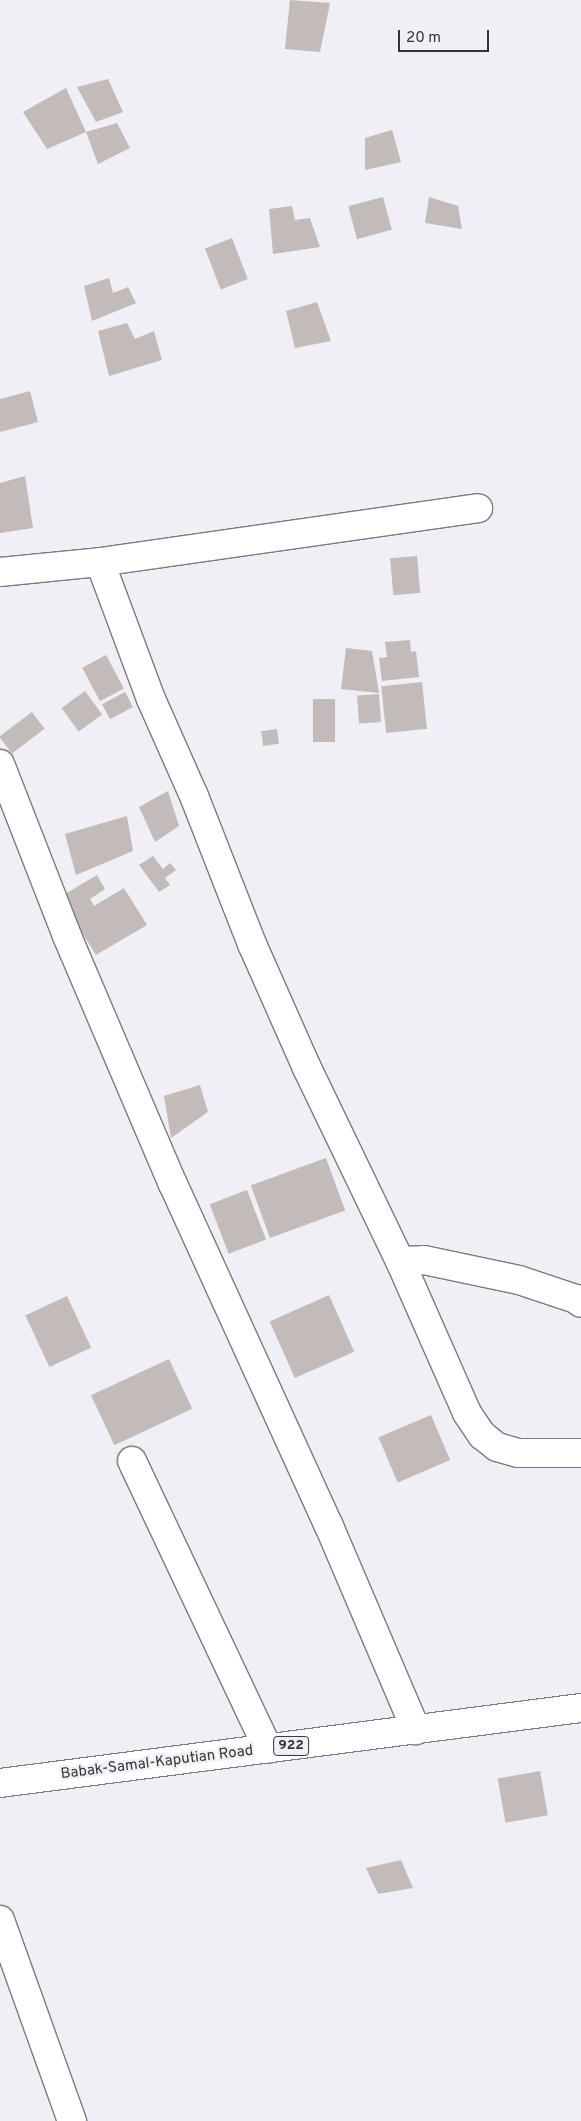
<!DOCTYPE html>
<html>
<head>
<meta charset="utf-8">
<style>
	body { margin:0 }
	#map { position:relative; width:581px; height:2121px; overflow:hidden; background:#efeff5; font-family:Overpass,sans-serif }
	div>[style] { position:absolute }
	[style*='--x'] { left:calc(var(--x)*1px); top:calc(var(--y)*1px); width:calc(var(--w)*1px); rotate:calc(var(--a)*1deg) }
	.building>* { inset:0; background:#c2bbb9; transform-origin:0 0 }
	.roads { filter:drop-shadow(1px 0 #7a7a7f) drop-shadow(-1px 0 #7a7a7f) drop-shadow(0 1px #7a7a7f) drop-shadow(0 -1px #7a7a7f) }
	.street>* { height:28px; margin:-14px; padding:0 14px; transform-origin:14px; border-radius:14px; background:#fff }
	.primary>* { height:28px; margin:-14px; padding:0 14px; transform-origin:14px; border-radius:14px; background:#fff }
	span { translate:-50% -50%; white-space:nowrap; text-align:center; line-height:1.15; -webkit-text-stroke:4.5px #efeff5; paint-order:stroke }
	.shield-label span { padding:1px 4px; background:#efeff5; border:1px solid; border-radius:4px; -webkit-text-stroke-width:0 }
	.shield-label { font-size:14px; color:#343436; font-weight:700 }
	.street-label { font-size:15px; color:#343436 }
	.scale { position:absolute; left:398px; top:30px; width:91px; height:22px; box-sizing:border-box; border:2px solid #343436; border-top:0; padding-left:6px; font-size:15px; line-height:18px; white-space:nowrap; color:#343436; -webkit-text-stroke:4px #efeff5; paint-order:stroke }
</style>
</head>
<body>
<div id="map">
	<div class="building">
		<i style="clip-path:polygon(290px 0,330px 3px,320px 52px,285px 49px)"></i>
		<i style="clip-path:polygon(108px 79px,123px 112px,96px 122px,77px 87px)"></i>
		<i style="clip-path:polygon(66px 88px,86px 132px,47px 149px,23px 112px)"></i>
		<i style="clip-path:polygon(117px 123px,130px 148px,98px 164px,86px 132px)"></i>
		<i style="clip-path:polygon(392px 130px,401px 162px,365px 170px,365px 138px)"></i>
		<i style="left:383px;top:197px;width:34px;height:36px;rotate:75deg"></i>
		<i style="clip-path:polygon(429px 197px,458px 206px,462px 229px,425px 223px)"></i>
		<i style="clip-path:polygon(292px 206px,295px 220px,310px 218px,320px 247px,273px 254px,269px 209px)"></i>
		<i style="left:232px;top:238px;width:44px;height:29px;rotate:69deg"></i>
		<i style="clip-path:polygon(109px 278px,113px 293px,128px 287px,136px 303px,92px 321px,84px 286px)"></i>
		<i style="clip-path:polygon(317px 302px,331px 341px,295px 348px,286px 311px)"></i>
		<i style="clip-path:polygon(127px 323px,135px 339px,154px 331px,162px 360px,109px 376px,98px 331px)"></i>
		<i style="clip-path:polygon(30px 391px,38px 422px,0 432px,0 399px)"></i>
		<i style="clip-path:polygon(25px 476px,33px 528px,0 533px,0 483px)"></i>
		<i style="left:417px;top:556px;width:37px;height:27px;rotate:85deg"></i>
		<i style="clip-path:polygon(410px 640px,411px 652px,416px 651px,419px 677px,382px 681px,379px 658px,387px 657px,385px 642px)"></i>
		<i style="clip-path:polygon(346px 648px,372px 651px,379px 693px,341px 689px)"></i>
		<i style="left:106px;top:655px;width:38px;height:27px;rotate:62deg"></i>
		<i style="left:422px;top:682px;width:47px;height:41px;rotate:84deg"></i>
		<i style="left:85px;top:691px;width:29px;height:29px;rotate:54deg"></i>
		<i style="left:125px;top:692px;width:17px;height:26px;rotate:62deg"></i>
		<i style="left:379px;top:694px;width:28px;height:22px;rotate:86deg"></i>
		<i style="left:313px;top:699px;width:22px;height:43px"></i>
		<i style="left:32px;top:712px;width:21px;height:41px;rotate:53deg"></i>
		<i style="left:277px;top:729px;width:15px;height:16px;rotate:82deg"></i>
		<i style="clip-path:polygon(168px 791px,179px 826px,155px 842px,139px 807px)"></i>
		<i style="clip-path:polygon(127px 816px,133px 851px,76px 875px,65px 834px)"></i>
		<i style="clip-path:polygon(153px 856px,163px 869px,170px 863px,176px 870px,165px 878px,170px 885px,159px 892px,139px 865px)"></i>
		<i style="clip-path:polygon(97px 875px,105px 889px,90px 899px,94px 906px,124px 888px,147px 925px,96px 955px,60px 897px)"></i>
		<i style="clip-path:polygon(200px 1085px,208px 1112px,171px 1138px,164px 1096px)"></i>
		<i style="left:326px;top:1158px;width:56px;height:80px;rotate:70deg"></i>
		<i style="left:247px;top:1190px;width:53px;height:40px;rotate:69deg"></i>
		<i style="left:329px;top:1295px;width:62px;height:65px;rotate:66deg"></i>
		<i style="left:67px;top:1296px;width:57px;height:46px;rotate:65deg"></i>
		<i style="left:169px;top:1359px;width:55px;height:86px;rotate:65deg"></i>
		<i style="left:431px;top:1415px;width:49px;height:57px;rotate:67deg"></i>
		<i style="left:540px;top:1771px;width:45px;height:43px;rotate:80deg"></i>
		<i style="clip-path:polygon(401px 1860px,413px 1888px,378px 1894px,366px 1868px)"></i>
	</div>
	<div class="roads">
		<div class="street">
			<i style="--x:100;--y:562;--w:146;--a:69.6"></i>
			<i style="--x:151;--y:699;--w:106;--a:66.1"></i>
			<i style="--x:194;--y:796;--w:159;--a:68.6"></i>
			<i style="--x:252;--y:944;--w:136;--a:66.1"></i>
			<i style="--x:307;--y:1068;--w:214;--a:64.3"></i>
			<i style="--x:400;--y:1261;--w:166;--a:66.2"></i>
			<i style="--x:467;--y:1413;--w:27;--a:56"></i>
			<i style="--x:482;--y:1435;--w:19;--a:39"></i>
			<i style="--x:497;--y:1447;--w:22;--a:16"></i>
			<i style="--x:518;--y:1453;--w:63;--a:0"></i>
			<i style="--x:0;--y:572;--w:100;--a:-5.7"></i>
			<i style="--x:100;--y:562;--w:382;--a:-8.1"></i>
			<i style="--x:0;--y:764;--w:185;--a:68.7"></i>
			<i style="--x:67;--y:936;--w:270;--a:66.9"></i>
			<i style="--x:173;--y:1184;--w:376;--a:65.5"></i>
			<i style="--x:329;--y:1526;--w:222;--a:66.9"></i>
			<i style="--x:400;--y:1261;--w:24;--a:-2"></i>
			<i style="--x:424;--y:1260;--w:97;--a:11.9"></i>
			<i style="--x:519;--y:1280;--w:60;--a:18.4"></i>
			<i style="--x:576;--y:1299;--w:6;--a:39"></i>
			<i style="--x:132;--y:1461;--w:318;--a:64.7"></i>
			<i style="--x:0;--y:1920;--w:214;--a:70.3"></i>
		</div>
		<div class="primary">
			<i style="--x:0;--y:1783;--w:586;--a:-7.36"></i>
		</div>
	</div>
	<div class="shield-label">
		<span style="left:291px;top:1746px">922</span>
	</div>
	<div class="street-label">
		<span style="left:157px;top:1763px;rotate:-7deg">Babak-Samal-Kaputian Road</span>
	</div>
	<div class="scale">20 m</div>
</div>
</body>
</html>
